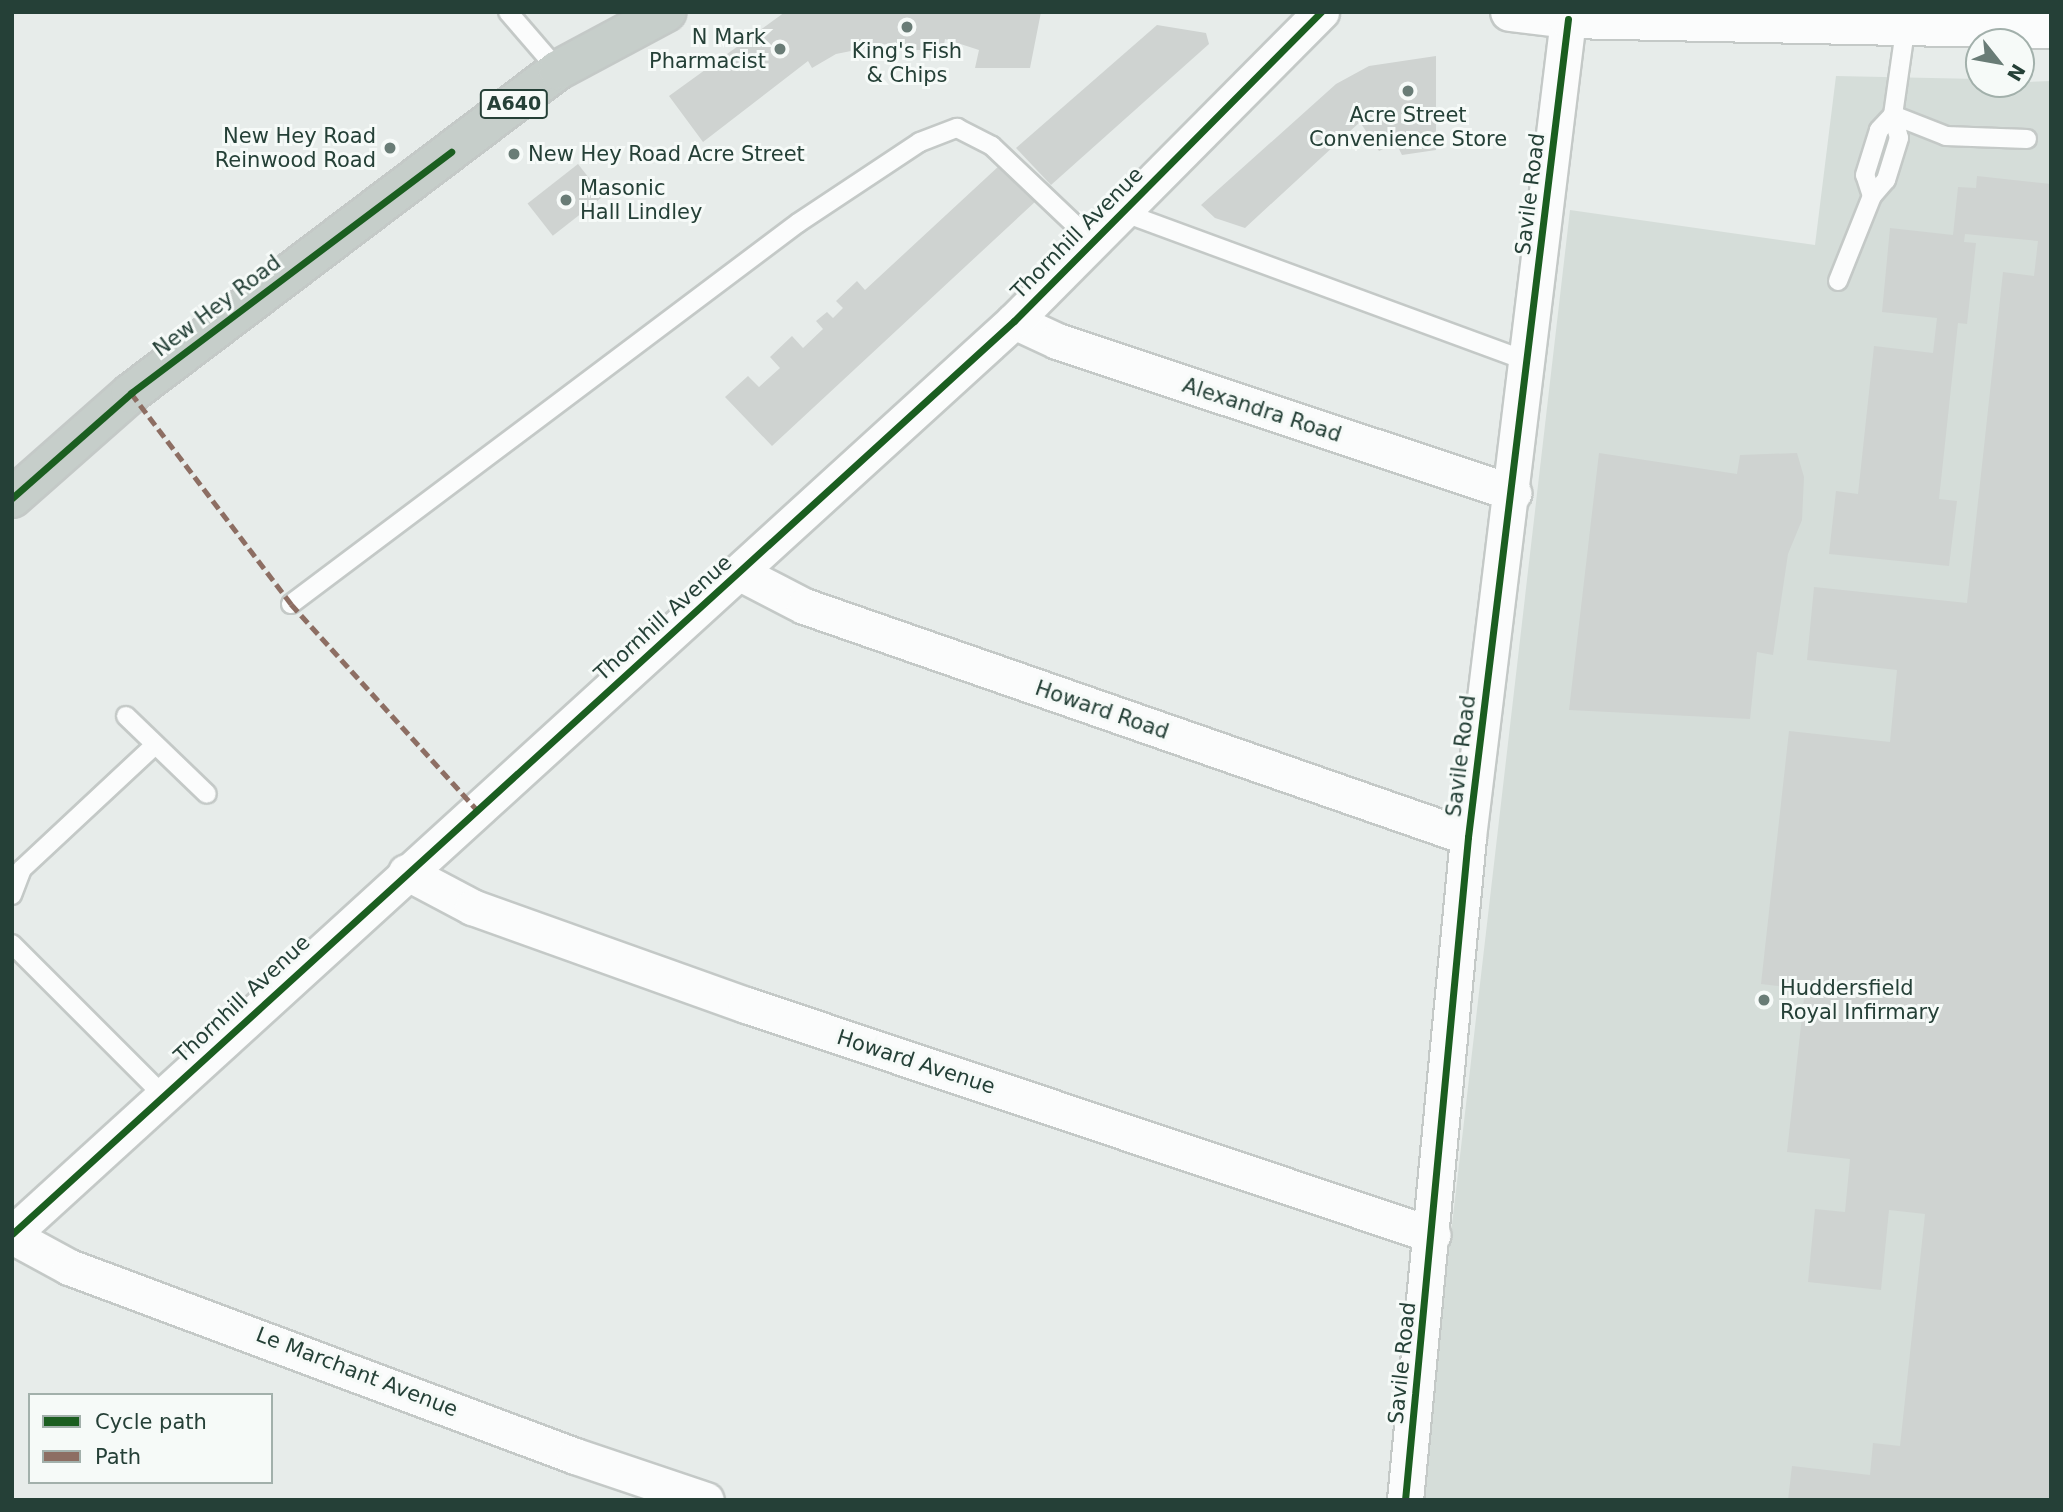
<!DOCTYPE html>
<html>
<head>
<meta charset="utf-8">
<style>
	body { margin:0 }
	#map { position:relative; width:2063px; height:1512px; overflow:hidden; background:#e7ecea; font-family:"DejaVu Sans",sans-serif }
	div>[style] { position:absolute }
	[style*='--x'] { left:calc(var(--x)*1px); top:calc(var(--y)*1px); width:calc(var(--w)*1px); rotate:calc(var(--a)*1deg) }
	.built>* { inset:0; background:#d5ddd9 }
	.building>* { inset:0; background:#cfd3d1; transform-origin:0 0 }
	.roads { filter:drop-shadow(2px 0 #c4c9c7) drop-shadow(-2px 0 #c4c9c7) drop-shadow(0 2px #c4c9c7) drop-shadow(0 -2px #c4c9c7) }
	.service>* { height:18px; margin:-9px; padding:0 9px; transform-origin:9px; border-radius:9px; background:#fbfcfc }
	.minor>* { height:35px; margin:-17.5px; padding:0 17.5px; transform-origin:17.5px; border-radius:17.5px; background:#fbfcfc }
	.tertiary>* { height:38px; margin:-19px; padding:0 19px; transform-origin:19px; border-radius:19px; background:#fbfcfc }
	.trunk>* { height:38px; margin:-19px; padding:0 19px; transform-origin:19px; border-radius:19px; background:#c6ceca }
	.quiet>* { height:5px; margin-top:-2.5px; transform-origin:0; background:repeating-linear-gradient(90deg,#8d6e63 0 10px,transparent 0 15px) }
	.cycleway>* { height:7px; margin:-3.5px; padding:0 3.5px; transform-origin:3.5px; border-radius:3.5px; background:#1b5e20 }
	.dots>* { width:19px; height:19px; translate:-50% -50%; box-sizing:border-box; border:4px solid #f6faf8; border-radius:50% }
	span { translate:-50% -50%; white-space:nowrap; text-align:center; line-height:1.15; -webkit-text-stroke:6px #f6faf8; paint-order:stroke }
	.shield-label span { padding:2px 5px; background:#f6faf8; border:2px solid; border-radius:5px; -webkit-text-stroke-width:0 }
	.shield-label { font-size:19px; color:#254037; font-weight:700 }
	.poi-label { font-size:21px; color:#254037 }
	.right { translate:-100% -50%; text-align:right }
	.left { translate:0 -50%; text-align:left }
	.street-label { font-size:21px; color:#254037 }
	.frame { position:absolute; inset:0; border:14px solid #254037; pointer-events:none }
	.legend { position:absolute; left:28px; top:1393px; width:245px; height:91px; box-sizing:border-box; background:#f6faf8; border:2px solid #a2b0ab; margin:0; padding:9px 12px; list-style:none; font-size:21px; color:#254037 }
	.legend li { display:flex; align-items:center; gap:14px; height:35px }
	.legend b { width:35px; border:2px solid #a2b0ab }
	.north { position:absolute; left:1965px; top:28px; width:70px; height:70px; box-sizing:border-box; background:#f6faf8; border:2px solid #a2b0ab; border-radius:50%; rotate:121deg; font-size:19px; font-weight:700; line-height:28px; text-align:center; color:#254037 }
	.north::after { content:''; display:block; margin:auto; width:24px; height:32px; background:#697c76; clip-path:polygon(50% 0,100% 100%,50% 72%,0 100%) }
</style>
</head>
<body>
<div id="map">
	<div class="built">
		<i style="clip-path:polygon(1836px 76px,1979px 79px,1979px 84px,2051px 81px,2051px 1500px,1420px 1500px,1570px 210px,1815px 245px)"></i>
	</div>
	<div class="building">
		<i style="clip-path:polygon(785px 12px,1041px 12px,1030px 68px,975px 68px,979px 50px,945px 39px,943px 50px,898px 50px,896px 42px,836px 54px,812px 68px,808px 61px,703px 142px,669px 96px)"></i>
		<i style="clip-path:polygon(1157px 25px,1206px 33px,1209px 44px,1051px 185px,1016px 148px)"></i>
		<i style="clip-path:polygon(1436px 56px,1436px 150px,1402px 155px,1396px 143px,1379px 151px,1360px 122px,1245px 228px,1215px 218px,1201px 205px,1336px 84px,1369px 66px)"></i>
		<i style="left:578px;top:164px;width:41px;height:64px;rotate:52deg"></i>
		<i style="clip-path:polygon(1000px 165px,1036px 201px,772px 446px,725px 397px,748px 376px,759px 387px,780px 368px,770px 357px,792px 336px,803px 348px,823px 329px,816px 321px,827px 312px,833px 318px,843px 308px,836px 301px,857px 281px,865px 290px)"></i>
		<i style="clip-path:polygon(1977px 176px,2051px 184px,2051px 1500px,1788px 1500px,1792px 1466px,1870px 1475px,1873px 1443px,1900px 1446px,1925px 1214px,1889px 1210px,1881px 1290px,1808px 1282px,1815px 1209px,1845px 1212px,1850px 1159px,1787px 1152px,1805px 989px,1761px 984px,1789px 731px,1890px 742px,1897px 670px,1807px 660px,1814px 587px,1967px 603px,2003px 272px,2034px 276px,2038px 241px,1965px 234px,1964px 242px,1976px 243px,1967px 324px,1958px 323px,1939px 499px,1957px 501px,1949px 566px,1829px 554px,1836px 491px,1858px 494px,1874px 346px,1933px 353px,1937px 318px,1882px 312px,1890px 228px,1953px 235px,1958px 187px,1976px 188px)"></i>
		<i style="clip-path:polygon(1599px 453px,1737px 474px,1740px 455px,1797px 453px,1804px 477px,1802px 520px,1788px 554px,1773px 655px,1757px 652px,1750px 719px,1569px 710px)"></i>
	</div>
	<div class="roads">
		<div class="service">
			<i style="--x:508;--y:12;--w:77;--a:49.2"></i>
			<i style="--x:1893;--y:115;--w:57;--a:21.6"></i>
			<i style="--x:1946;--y:136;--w:81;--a:2.1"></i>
			<i style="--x:1872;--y:196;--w:22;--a:-108"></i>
			<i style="--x:1865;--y:175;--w:47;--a:-72.7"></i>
			<i style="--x:1879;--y:130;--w:21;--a:-47"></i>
			<i style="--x:1122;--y:212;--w:434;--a:20.2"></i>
			<i style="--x:1838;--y:281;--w:92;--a:-68.2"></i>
			<i style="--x:1872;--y:196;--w:21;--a:-49"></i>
			<i style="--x:1886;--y:180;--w:44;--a:-72.8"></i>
			<i style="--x:1899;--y:138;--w:24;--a:-105"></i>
			<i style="--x:1893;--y:115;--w:92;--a:-81.9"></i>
			<i style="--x:291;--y:604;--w:634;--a:-36.92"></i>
			<i style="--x:798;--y:223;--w:146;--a:-33.6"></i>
			<i style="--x:920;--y:142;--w:40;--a:-21"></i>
			<i style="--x:957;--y:128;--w:39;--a:27"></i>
			<i style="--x:992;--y:146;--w:139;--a:43.5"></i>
			<i style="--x:126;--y:716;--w:112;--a:43.9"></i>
			<i style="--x:12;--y:895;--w:28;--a:-69"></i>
			<i style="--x:22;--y:869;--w:179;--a:-43"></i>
			<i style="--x:12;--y:944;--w:214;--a:45"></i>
		</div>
		<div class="minor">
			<i style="--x:1014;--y:321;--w:47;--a:24.9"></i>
			<i style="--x:1057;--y:341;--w:481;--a:18.4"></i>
			<i style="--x:740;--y:573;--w:72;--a:27.3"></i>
			<i style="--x:804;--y:606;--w:703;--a:19.18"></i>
			<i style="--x:406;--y:872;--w:75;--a:27.9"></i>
			<i style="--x:472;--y:907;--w:291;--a:19.7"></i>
			<i style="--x:746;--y:1005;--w:724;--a:18.51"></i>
			<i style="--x:12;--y:1234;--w:1356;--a:-42.34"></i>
			<i style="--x:1014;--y:321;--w:436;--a:-45.2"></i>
			<i style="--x:12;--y:1236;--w:65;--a:28.5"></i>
			<i style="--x:69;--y:1267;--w:540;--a:20.48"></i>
			<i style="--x:575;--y:1456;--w:138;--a:18.6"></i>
			<i style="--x:1405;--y:1500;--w:666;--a:-84.57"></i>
			<i style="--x:1468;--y:837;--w:824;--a:-83.03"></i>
		</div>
		<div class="tertiary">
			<i style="--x:1510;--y:12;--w:58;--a:6.9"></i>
			<i style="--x:1568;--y:19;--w:483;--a:1.2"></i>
		</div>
		<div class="trunk">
			<i style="--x:12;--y:498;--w:159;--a:-41.4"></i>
			<i style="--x:131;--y:393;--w:535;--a:-37.11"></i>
			<i style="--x:558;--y:70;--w:123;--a:-28.2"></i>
		</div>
	</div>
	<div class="quiet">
		<i style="--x:131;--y:393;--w:265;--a:52.8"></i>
		<i style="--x:291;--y:604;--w:276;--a:47.9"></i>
	</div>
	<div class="cycleway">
		<i style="--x:12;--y:498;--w:159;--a:-41.4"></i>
		<i style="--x:131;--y:393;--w:401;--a:-37"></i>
		<i style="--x:12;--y:1234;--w:1356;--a:-42.34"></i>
		<i style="--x:1014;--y:321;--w:436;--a:-45.2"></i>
		<i style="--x:1405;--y:1500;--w:666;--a:-84.57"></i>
		<i style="--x:1468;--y:837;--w:824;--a:-83.03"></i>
	</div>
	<div class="dots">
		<i style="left:907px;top:27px;background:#697c76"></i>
		<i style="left:780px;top:49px;background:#697c76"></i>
		<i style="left:1408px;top:91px;background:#697c76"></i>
		<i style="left:390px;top:148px;background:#697c76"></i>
		<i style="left:514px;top:154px;background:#697c76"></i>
		<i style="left:566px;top:200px;background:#697c76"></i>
		<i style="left:1764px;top:1000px;background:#697c76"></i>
	</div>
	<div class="shield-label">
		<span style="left:514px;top:104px">A640</span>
	</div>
	<div class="poi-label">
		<span class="right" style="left:766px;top:49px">N Mark<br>Pharmacist</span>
		<span style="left:907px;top:63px">King's Fish<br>&amp; Chips</span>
		<span style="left:1408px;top:127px">Acre Street<br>Convenience Store</span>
		<span class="right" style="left:376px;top:148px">New Hey Road<br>Reinwood Road</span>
		<span class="left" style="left:528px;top:154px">New Hey Road Acre Street</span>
		<span class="left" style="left:580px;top:200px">Masonic<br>Hall Lindley</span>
		<span class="left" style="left:1780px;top:1000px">Huddersfield<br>Royal Infirmary</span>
	</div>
	<div class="street-label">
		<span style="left:1530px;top:194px;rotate:-83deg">Savile Road</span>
		<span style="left:1077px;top:233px;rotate:-45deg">Thornhill Avenue</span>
		<span style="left:217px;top:306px;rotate:-37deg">New Hey Road</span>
		<span style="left:1262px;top:410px;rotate:18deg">Alexandra Road</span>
		<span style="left:663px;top:618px;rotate:-42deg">Thornhill Avenue</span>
		<span style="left:1102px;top:710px;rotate:19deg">Howard Road</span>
		<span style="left:1461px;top:756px;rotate:-83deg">Savile Road</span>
		<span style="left:242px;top:999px;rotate:-43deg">Thornhill Avenue</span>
		<span style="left:916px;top:1062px;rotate:18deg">Howard Avenue</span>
		<span style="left:1402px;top:1363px;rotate:-84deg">Savile Road</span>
		<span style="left:357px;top:1372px;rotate:21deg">Le Marchant Avenue</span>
	</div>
	<div class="frame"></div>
	<ul class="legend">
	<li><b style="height:9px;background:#1b5e20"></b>Cycle path</li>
	<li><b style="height:9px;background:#8d6e63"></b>Path</li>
	</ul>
	<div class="north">N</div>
</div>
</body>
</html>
